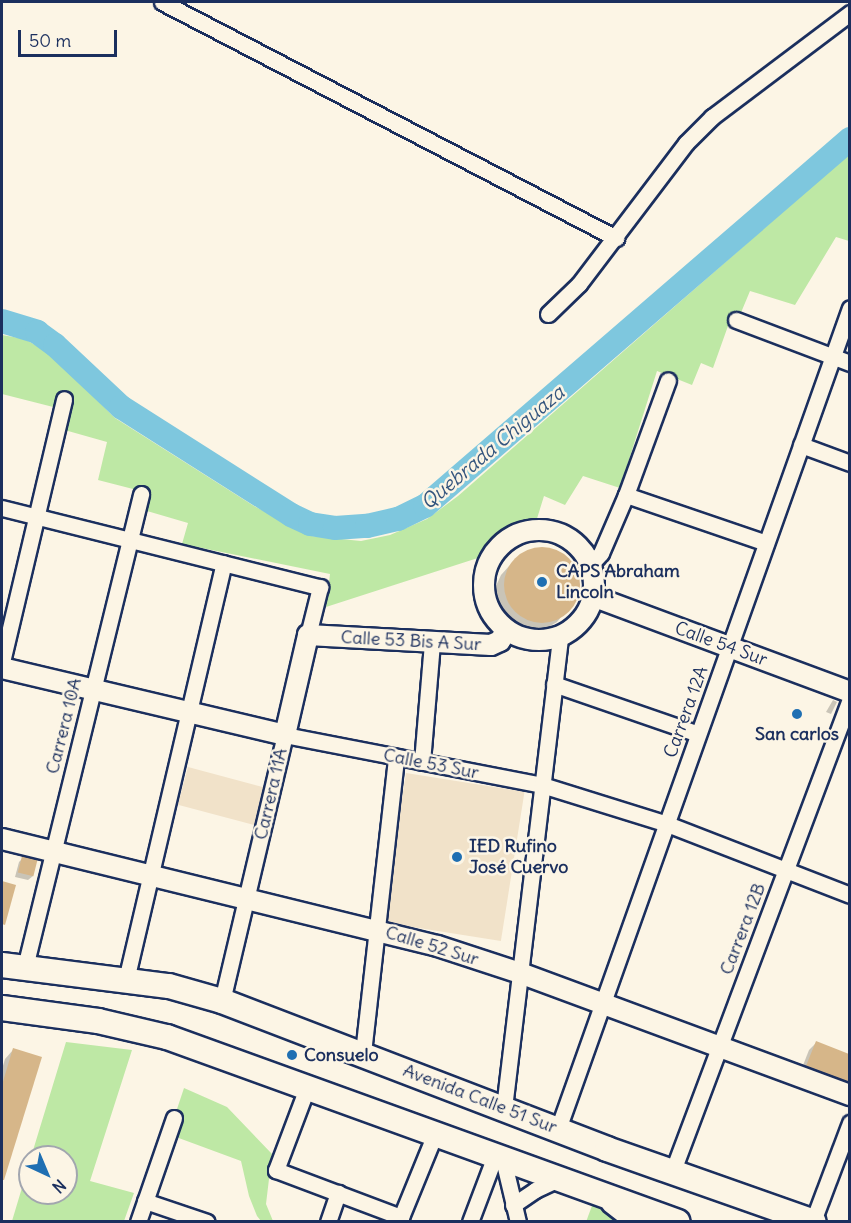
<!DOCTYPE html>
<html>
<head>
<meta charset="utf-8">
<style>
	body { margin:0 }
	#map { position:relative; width:851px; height:1223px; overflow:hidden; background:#fcf5e5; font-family:Delius,sans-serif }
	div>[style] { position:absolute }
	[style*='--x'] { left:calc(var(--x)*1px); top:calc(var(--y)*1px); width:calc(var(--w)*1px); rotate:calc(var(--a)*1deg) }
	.built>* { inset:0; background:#f1e2c9; transform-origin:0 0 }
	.green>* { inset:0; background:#bee8a5 }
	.shadow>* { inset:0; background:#0003 }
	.river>* { height:24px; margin:-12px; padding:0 12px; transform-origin:12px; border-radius:12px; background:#7ec7de }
	.building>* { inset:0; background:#d6b689; transform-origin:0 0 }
	.round { border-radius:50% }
	.roads { filter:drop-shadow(2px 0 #1b2f5e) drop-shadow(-2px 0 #1b2f5e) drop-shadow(0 2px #1b2f5e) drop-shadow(0 -2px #1b2f5e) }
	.minor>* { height:15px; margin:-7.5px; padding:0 7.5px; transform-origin:7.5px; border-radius:7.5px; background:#fcf5e5 }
	.tertiary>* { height:20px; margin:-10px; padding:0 10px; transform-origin:10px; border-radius:10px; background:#fcf5e5 }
	.tertiary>.ring { margin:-10px; padding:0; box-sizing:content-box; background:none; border:20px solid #fcf5e5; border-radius:50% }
	.primary>* { height:24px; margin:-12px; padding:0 12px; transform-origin:12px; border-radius:12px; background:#fcf5e5 }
	.dots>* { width:16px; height:16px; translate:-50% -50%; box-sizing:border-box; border:3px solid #fcf5e5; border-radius:50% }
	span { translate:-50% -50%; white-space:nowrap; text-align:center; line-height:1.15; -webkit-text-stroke:5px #fcf5e5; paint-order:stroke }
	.poi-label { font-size:18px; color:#1b2f5e; font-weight:700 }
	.left { translate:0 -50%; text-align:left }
	.street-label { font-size:18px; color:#1b2f5e }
	.water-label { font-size:20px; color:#34557e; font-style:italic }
	.frame { position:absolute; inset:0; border:3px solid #1b2f5e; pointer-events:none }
	.north { position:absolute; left:18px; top:1145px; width:60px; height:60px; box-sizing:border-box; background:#fcf5e5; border:2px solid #a2a6af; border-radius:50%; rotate:136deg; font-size:16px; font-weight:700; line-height:24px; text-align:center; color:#1b2f5e }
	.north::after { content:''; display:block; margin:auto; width:21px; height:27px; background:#1f6fb2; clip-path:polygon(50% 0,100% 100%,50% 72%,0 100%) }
	.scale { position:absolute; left:18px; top:30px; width:99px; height:27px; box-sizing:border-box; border:3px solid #1b2f5e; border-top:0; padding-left:8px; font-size:18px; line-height:21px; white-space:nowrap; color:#1b2f5e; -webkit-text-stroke:4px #fcf5e5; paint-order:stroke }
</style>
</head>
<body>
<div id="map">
	<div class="built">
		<i style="left:188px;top:767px;width:84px;height:39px;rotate:15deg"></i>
		<i style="left:406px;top:773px;width:120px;height:151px;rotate:9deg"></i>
	</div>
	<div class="green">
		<i style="clip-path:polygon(849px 154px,849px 241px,836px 237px,795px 305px,750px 291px,740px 315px,733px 312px,713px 368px,701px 363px,692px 385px,657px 371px,620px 488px,583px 476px,565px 505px,544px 496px,535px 525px,505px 535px,494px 543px,484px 556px,326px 607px,330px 574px,182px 544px,188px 523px,130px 506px,133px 489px,98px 480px,107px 442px,61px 429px,65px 410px,2px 394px,2px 335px,25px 339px,50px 354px,115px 418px,254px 506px,311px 536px,361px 541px,390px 535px,427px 519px,458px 496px)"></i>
		<i style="clip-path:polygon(66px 1042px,132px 1050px,90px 1181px,134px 1193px,124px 1221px,12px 1221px,30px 1161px,30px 1193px,66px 1193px,66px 1157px,31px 1157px)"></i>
		<i style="clip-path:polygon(184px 1088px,227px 1107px,272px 1154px,266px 1204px,273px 1221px,261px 1221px,257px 1216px,249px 1196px,241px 1161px,176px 1137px,182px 1122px,174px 1118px)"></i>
		<i style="clip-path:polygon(593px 1203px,607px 1210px,622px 1222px,586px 1222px)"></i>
	</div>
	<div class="shadow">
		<i style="clip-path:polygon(542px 548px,565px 556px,573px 565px,578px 576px,575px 600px,557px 622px,545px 629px,531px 632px,517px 629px,506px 621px,498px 610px,495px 598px,496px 586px,501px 575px,510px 565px,530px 550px)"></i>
		<i style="clip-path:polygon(833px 700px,837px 702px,831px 714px,826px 712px)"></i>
		<i style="clip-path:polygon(23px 858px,33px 876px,28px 880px,15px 877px,19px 862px)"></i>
		<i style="clip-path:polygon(2px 882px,14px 886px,4px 921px,2px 920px)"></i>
		<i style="clip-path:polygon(816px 1043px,850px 1056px,850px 1084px,844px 1089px,800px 1073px,809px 1050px)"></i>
		<i style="clip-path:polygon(13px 1050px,40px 1058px,2px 1177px,2px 1069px,5px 1059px)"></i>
	</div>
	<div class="river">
		<i style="--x:2;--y:321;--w:37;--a:17"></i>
		<i style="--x:37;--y:332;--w:22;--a:36"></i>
		<i style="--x:55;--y:345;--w:91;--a:43.2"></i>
		<i style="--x:121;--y:407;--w:201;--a:32.4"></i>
		<i style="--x:291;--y:515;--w:21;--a:25"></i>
		<i style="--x:310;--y:524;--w:25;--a:9"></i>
		<i style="--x:335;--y:528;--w:32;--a:-4"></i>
		<i style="--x:367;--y:526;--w:32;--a:-13"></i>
		<i style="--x:398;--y:519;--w:30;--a:-26"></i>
		<i style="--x:425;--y:506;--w:562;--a:-40.81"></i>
	</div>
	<div class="building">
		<i class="round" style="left:504px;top:547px;width:76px;height:76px"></i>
		<i style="left:22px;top:856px;width:16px;height:17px;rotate:14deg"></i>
		<i style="clip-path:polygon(2px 881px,16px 885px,5px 925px,2px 924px)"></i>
		<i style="clip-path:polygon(816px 1041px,849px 1054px,849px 1082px,806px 1066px)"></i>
		<i style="clip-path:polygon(13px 1048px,42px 1057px,4px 1180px,2px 1180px,2px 1085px)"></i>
	</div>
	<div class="roads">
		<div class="minor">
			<i style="--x:162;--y:2;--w:512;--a:27.47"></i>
			<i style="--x:548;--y:314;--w:43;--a:-44.1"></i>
			<i style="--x:579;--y:284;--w:177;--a:-52.8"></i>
			<i style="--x:686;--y:143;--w:37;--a:-45"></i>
			<i style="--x:712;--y:117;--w:173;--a:-37"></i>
			<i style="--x:736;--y:320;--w:122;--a:20.7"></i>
			<i style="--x:801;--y:445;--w:52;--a:20.2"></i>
			<i style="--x:626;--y:495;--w:148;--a:18.9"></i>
			<i style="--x:2;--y:508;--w:328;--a:14"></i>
			<i style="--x:320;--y:587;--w:49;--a:104"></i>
			<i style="--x:590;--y:565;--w:16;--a:-47"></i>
			<i style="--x:601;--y:553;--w:63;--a:-66.7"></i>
			<i style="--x:626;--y:495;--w:122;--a:-69.9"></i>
			<i style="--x:2;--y:662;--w:270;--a:-76.7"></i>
			<i style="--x:554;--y:684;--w:152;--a:19.1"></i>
			<i style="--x:422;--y:762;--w:120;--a:-85.2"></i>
			<i style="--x:25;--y:967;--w:487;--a:-76.2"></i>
			<i style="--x:126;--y:980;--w:428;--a:-76.8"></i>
			<i style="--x:222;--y:1001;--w:273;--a:-76.7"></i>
			<i style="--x:285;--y:735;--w:262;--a:11"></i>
			<i style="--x:542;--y:785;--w:131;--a:17.3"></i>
			<i style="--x:667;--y:824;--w:196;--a:21.2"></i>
			<i style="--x:363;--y:1053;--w:298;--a:-83.6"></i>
			<i style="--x:307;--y:1088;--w:88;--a:110.7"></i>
			<i style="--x:276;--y:1170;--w:134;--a:20.6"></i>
			<i style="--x:504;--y:1108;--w:475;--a:-83.2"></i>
			<i style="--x:558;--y:1129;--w:871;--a:-70.42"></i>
			<i style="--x:503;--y:1159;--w:65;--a:76.6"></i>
			<i style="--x:672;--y:1173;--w:506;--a:-69.42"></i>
			<i style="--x:145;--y:1201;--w:65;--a:18.7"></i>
			<i style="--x:609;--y:1204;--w:29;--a:38"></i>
			<i style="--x:513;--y:1205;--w:27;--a:-34"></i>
			<i style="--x:535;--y:1190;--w:26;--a:-25"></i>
			<i style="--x:813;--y:1221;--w:105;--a:-69.3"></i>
			<i style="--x:138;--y:1222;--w:110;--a:-70.9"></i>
			<i style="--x:328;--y:1222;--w:31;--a:-71"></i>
			<i style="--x:399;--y:1222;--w:95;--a:-67.8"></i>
			<i style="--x:470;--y:1222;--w:71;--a:-69.3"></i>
		</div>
		<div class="tertiary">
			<i class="ring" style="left:484px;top:530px;width:90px;height:90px"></i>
			<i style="--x:592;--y:596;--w:275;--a:20.4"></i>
			<i style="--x:2;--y:668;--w:291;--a:13.3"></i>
			<i style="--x:285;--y:735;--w:103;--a:-77"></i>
			<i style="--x:308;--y:635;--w:183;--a:3.1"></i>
			<i style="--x:491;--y:645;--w:10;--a:-24"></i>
			<i style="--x:500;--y:641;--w:13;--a:-61"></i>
			<i style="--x:2;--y:839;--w:449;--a:13.8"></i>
			<i style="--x:438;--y:946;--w:86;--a:18.2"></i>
			<i style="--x:520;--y:973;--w:352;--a:20.3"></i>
		</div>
		<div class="primary">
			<i style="--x:2;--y:965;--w:168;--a:7.2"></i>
			<i style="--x:169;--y:986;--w:55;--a:15.8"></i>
			<i style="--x:222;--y:1001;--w:412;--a:21"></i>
			<i style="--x:607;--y:1149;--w:219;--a:19.4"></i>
			<i style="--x:2;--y:1008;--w:97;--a:7.7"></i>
			<i style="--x:98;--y:1021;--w:71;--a:13.1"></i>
			<i style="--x:167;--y:1037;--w:543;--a:19.9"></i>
		</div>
	</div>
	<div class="dots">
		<i style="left:542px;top:582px;background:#1f6fb2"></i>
		<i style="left:797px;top:714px;background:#1f6fb2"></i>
		<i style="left:457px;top:857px;background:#1f6fb2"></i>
		<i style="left:292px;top:1055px;background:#1f6fb2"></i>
	</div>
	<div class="poi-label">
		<span class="left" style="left:556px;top:582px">CAPS Abraham<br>Lincoln</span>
		<span style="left:797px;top:734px">San carlos</span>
		<span class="left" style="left:469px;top:857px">IED Rufino<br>José Cuervo</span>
		<span class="left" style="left:304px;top:1055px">Consuelo</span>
	</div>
	<div class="street-label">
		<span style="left:411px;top:641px;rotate:3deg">Calle 53 Bis A Sur</span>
		<span style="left:721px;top:644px;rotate:20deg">Calle 54 Sur</span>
		<span style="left:686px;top:712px;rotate:-70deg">Carrera 12A</span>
		<span style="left:64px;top:726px;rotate:-76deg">Carrera 10A</span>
		<span style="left:431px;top:764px;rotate:11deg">Calle 53 Sur</span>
		<span style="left:271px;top:794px;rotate:-77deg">Carrera 11A</span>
		<span style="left:743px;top:929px;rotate:-69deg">Carrera 12B</span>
		<span style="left:432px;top:946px;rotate:17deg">Calle 52 Sur</span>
		<span style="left:480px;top:1099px;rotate:21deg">Avenida Calle 51 Sur</span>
	</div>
	<div class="water-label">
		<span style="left:492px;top:447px;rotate:-40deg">Quebrada Chiguaza</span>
	</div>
	<div class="frame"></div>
	<div class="north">N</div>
	<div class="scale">50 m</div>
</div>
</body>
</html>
